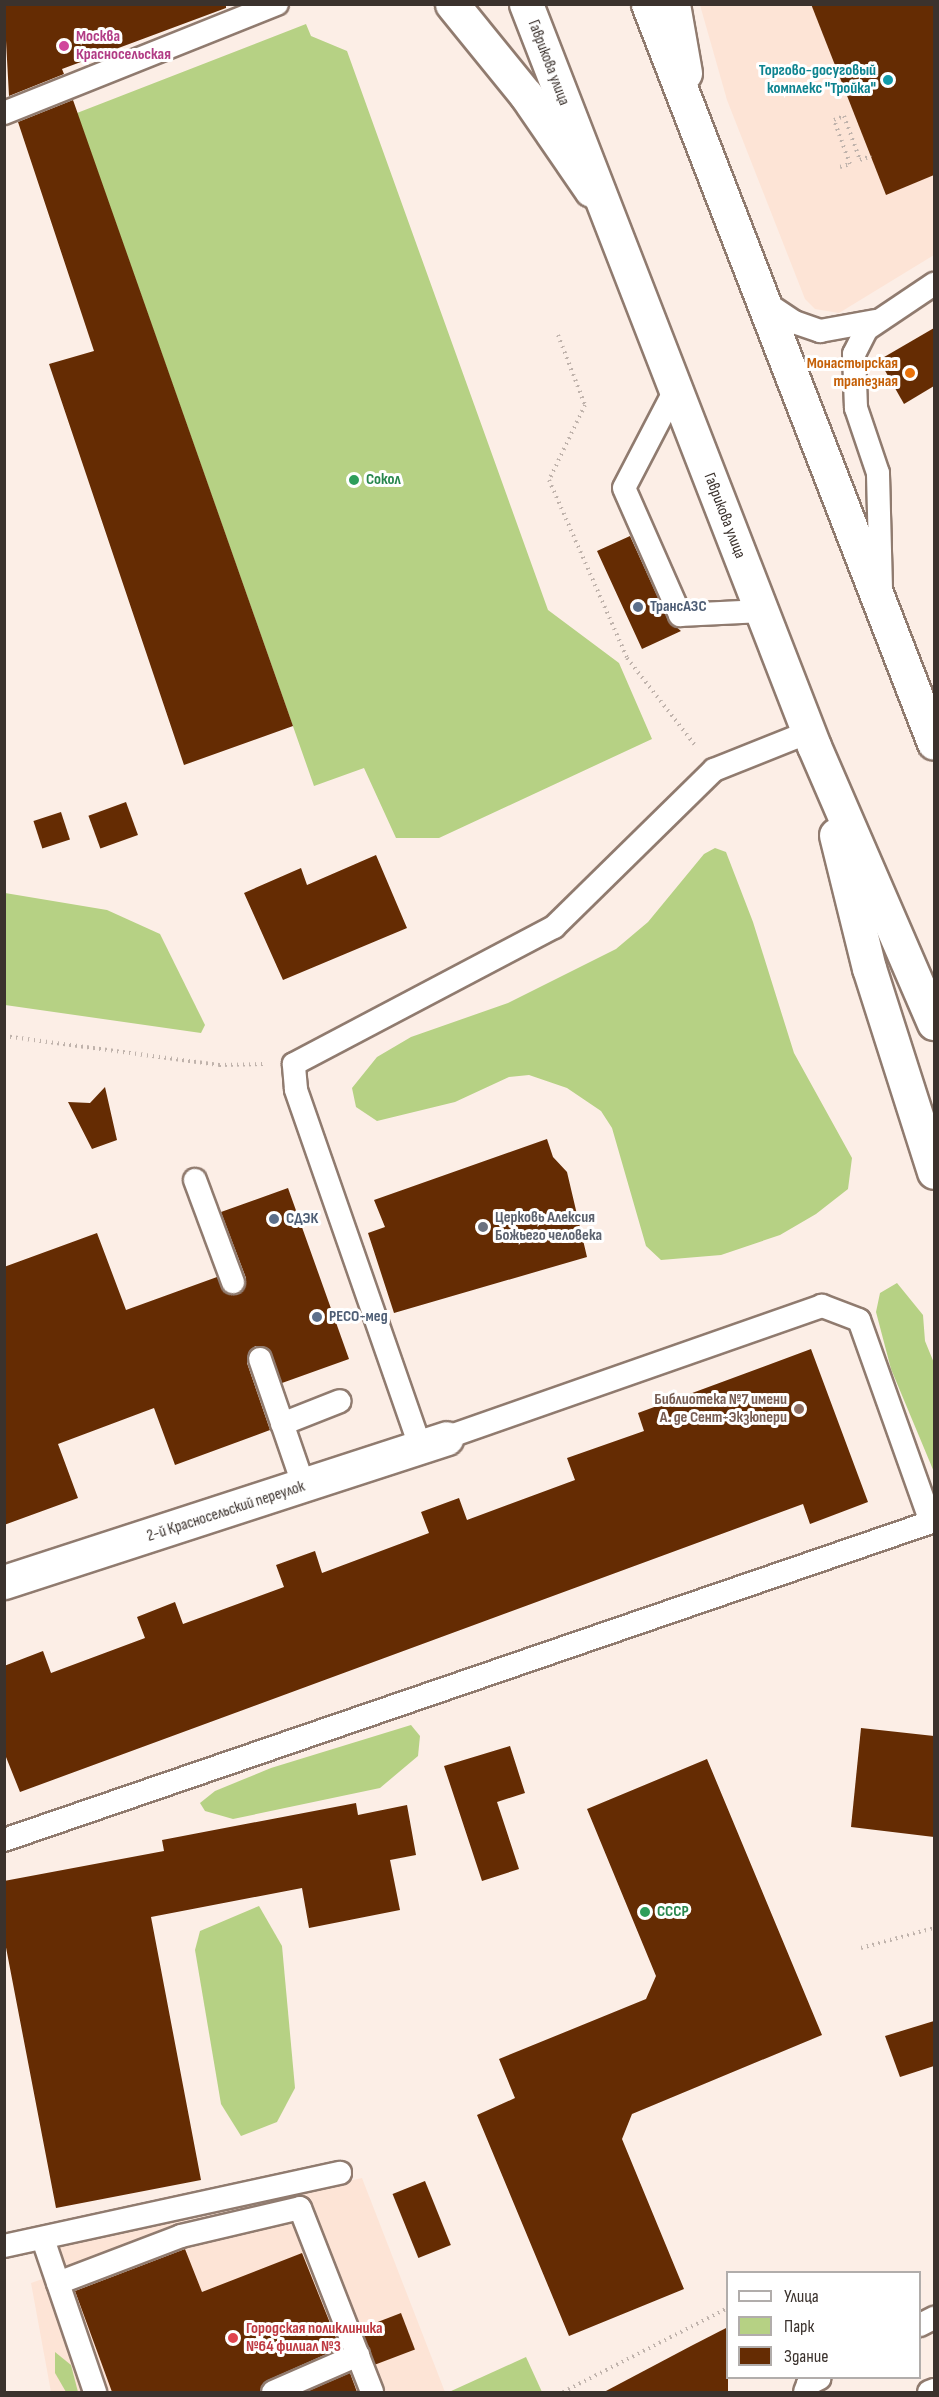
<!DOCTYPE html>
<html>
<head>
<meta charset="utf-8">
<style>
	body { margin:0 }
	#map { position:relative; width:939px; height:2397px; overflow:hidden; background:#fceee6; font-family:"Sofia Sans Condensed",sans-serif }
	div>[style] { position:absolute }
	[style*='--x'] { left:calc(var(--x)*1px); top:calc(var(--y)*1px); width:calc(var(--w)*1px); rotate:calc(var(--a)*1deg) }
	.built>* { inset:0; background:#fde4d6 }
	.green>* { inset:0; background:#b6d184 }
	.building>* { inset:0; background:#652c03; transform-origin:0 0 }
	.path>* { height:4px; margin-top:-2px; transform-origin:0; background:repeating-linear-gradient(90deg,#c0b3ac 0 1.5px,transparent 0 6px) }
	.roads { filter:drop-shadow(2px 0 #907b6f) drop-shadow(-2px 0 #907b6f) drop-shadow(0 2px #907b6f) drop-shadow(0 -2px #907b6f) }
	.service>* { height:22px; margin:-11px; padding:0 11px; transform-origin:11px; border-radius:11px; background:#fff }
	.minor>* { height:33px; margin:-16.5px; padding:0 16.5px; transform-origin:16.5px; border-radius:16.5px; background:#fff }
	.tertiary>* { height:33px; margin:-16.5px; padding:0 16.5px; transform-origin:16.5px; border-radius:16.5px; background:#fff }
	.primary>* { height:33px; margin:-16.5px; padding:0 16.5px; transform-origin:16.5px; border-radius:16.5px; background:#fff }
	.dots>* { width:16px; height:16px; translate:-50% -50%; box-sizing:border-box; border:3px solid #fff; border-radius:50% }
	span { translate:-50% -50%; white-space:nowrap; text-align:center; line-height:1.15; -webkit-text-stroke:6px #fff; paint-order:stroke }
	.hotel-label { font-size:16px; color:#b23c85; font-weight:700 }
	.left { translate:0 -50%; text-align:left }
	.street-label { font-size:16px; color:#3b322d }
	.culture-label { font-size:16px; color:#0d838f; font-weight:700 }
	.right { translate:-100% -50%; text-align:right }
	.food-label { font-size:16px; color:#c56008; font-weight:700 }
	.leisure-label { font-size:16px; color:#27864d; font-weight:700 }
	.service-label { font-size:16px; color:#4e5e75; font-weight:700 }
	.worship-label { font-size:16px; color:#5b616d; font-weight:700 }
	.education-label { font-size:16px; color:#785e54; font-weight:700 }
	.health-label { font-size:16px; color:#be3a42; font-weight:700 }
	.frame { position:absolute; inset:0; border:6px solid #3b322d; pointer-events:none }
	.legend { position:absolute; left:726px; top:2271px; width:195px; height:108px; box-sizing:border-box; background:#fff; border:2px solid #b1adab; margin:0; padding:8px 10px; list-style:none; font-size:18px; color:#3b322d }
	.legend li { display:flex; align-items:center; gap:12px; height:30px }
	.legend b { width:30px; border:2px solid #b1adab }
</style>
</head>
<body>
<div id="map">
	<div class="built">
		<i style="clip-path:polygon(700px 5px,934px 5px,934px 255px,839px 313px,815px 309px,805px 299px,727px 100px)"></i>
		<i style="clip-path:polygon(362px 2178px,445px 2392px,51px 2392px,31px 2283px,65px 2271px,57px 2248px)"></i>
	</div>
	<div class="green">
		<i style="clip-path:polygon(306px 24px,311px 36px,347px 51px,548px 610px,619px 663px,652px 739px,439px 838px,396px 838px,364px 768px,314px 786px,77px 113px)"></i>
		<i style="clip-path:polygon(715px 848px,726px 852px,753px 922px,794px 1053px,852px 1158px,848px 1189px,816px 1214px,780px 1235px,721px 1255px,661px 1260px,646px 1246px,612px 1128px,601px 1111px,567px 1088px,529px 1075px,509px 1077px,455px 1102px,377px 1121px,356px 1107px,352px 1088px,377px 1057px,411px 1037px,508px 1003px,616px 949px,648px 922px,704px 854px)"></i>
		<i style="clip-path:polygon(5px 893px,107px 910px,160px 934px,205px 1025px,201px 1033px,5px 1005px)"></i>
		<i style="clip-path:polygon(897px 1283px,923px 1315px,925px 1341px,934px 1363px,934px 1472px,891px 1369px,876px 1312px,880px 1293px)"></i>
		<i style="clip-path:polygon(411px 1725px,420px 1736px,418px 1756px,380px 1788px,233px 1819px,205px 1811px,200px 1803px,215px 1791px,271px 1768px)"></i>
		<i style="clip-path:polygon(259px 1906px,282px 1946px,295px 2088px,277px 2122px,241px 2136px,221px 2104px,195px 1950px,200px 1931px)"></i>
		<i style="clip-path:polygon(55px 2352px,71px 2365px,78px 2392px,66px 2392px,55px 2373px)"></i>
		<i style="clip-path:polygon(526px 2357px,542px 2392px,449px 2392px)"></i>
	</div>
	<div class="building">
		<i style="clip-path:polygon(4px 4px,226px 4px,226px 8px,62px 69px,64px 74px,9px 96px)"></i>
		<i style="clip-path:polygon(811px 4px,934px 4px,934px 175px,886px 195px)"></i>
		<i style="clip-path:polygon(73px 100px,293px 726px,184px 765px,49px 364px,94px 351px,18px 122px)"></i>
		<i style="clip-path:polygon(934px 328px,934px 386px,904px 404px,879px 360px)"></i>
		<i style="clip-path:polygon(630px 536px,668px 620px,681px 631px,642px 649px,597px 551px)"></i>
		<i style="left:126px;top:802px;width:35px;height:40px;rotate:70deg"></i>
		<i style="left:61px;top:812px;width:29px;height:29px;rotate:72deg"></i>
		<i style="clip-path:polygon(376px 855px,407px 928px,283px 980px,244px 893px,301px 868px,307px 885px)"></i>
		<i style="clip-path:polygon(105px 1087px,117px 1140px,92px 1149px,68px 1102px,90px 1103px)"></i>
		<i style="clip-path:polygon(547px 1139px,553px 1157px,567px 1172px,587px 1257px,394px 1313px,368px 1233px,385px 1227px,374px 1200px)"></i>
		<i style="clip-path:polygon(288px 1188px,349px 1359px,282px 1383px,269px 1349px,255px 1346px,247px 1363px,270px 1430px,175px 1465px,154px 1408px,58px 1444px,78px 1498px,4px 1525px,4px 1267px,97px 1233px,126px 1310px,217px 1277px,224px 1292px,237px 1295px,246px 1278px,221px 1212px)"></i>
		<i style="clip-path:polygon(811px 1349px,868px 1502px,810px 1524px,803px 1504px,20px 1792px,4px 1752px,4px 1666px,43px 1651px,51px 1673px,145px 1638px,137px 1617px,175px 1602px,183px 1624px,284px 1587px,276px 1565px,315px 1551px,322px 1573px,429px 1533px,421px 1512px,459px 1498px,467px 1520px,575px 1480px,567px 1458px,644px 1431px,638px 1413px)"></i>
		<i style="clip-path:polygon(861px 1728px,934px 1736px,934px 1837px,851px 1827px)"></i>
		<i style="clip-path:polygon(510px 1746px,525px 1793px,497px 1802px,519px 1869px,482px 1881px,444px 1766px)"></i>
		<i style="clip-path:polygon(707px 1759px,822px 2035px,632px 2114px,622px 2139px,684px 2289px,569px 2336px,477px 2115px,515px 2098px,499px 2059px,646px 1999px,656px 1976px,587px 1809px)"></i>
		<i style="clip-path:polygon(356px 1803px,358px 1815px,407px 1805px,416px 1855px,390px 1860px,400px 1910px,309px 1928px,302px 1888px,151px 1917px,201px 2180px,56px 2208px,4px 1937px,4px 1881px,164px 1851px,162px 1840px)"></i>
		<i style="clip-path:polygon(934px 2021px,934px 2066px,900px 2077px,885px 2036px)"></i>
		<i style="left:425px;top:2181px;width:69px;height:35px;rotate:68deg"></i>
		<i style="clip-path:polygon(185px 2249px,202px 2292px,302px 2253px,340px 2348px,268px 2380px,260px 2392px,112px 2392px,75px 2291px)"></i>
		<i style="left:401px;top:2313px;width:39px;height:43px;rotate:69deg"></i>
		<i style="clip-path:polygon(728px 2327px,728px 2392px,604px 2392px,691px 2346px)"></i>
		<i style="clip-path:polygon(350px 2373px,357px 2392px,306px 2392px)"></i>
	</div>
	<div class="path">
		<i style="--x:840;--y:167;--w:10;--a:-17"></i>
		<i style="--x:850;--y:164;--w:47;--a:-110"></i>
		<i style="--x:834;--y:120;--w:11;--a:-22"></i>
		<i style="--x:844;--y:116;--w:47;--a:70"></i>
		<i style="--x:860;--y:160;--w:12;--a:-20"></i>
		<i style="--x:558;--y:335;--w:75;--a:68.9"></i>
		<i style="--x:585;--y:405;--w:83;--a:115.6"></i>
		<i style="--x:549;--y:480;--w:194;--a:66.3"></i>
		<i style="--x:627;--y:658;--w:110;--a:52"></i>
		<i style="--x:4;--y:1036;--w:217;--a:7.7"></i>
		<i style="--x:219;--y:1065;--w:44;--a:-1.3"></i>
		<i style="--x:861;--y:1948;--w:76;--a:-15.3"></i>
		<i style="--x:563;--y:2392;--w:185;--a:-27"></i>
	</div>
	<div class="roads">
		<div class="service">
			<i style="--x:4;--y:113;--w:294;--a:-21.8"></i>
			<i style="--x:763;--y:301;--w:37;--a:34"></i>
			<i style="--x:794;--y:322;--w:28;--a:19"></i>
			<i style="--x:820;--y:331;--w:56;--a:-10.3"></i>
			<i style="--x:675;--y:390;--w:110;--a:117.5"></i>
			<i style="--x:624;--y:488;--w:139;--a:66.2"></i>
			<i style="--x:680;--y:615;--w:82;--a:-2.8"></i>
			<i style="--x:881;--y:589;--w:116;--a:-91.5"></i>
			<i style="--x:878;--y:473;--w:69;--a:-108.7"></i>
			<i style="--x:856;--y:408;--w:54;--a:-92.1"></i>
			<i style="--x:854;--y:354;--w:28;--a:-63"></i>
			<i style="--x:867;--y:329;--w:81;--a:-33.9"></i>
			<i style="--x:195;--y:1180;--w:109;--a:69.6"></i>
			<i style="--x:260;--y:1359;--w:135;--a:71"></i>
			<i style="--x:282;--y:1424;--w:62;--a:-21.6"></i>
			<i style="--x:420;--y:1446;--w:378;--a:-109.2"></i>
			<i style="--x:296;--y:1089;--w:25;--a:-95"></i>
			<i style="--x:294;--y:1064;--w:294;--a:-27.8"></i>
			<i style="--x:554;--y:927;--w:224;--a:-44.5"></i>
			<i style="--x:714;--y:770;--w:102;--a:-21.8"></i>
			<i style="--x:4;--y:1840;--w:980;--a:-18.93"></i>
			<i style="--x:931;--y:1522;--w:214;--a:-109.6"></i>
			<i style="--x:859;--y:1320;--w:40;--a:-159"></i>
			<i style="--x:822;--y:1306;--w:398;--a:160.7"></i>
			<i style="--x:43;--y:2239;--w:162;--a:71.2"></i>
			<i style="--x:4;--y:2246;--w:344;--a:-12.3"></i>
			<i style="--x:58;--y:2283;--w:132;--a:-20.9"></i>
			<i style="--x:181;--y:2236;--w:122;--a:-13.2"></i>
			<i style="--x:300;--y:2208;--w:198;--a:68.6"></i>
			<i style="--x:920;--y:2325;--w:16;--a:-27"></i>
			<i style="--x:273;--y:2392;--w:93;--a:-23.5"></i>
			<i style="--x:805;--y:2392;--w:9;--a:-69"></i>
			<i style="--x:808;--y:2384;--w:13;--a:-27"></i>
			<i style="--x:929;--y:2392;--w:5;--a:-22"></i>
		</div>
		<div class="minor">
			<i style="--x:4;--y:1582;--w:465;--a:-18"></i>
		</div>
		<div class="tertiary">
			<i style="--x:452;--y:4;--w:117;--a:50.9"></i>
			<i style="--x:526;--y:95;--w:115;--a:55.6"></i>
			<i style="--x:673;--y:4;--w:70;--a:80.1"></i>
		</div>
		<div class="primary">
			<i style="--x:526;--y:4;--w:796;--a:68.79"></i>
			<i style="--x:814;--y:746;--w:302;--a:66.6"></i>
			<i style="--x:648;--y:4;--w:792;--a:68.84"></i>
			<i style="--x:836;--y:835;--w:137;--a:76.1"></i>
			<i style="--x:869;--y:968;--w:214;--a:72.3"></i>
		</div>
	</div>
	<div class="dots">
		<i style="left:64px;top:46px;background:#d1479c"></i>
		<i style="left:888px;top:80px;background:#0f9aa8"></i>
		<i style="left:910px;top:373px;background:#e8710a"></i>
		<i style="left:354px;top:480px;background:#2e9e5b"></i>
		<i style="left:638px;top:607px;background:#5c6f8a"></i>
		<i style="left:274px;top:1219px;background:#5c6f8a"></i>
		<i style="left:483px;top:1227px;background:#6b7280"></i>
		<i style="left:317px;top:1317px;background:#5c6f8a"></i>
		<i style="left:799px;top:1409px;background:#8d6e63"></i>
		<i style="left:645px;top:1912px;background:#2e9e5b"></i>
		<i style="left:233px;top:2338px;background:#e0444e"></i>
	</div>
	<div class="hotel-label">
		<span class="left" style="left:76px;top:46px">Москва<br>Красносельская</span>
	</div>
	<div class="street-label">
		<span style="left:548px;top:63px;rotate:69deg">Гаврикова улица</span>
		<span style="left:724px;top:516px;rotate:69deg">Гаврикова улица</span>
		<span style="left:226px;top:1512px;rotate:-18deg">2-й Красносельский переулок</span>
	</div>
	<div class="culture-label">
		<span class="right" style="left:876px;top:80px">Торгово-досуговый<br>комплекс "Тройка"</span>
	</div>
	<div class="food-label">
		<span class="right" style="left:898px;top:373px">Монастырская<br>трапезная</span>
	</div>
	<div class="leisure-label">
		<span class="left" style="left:366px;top:480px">Сокол</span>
		<span class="left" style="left:657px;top:1912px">СССР</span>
	</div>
	<div class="service-label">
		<span class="left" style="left:650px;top:607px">ТрансАЗС</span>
		<span class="left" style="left:286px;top:1219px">СДЭК</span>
		<span class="left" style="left:329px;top:1317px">РЕСО-мед</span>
	</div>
	<div class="worship-label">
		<span class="left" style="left:495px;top:1227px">Церковь Алексия<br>Божьего человека</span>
	</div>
	<div class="education-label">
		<span class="right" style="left:787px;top:1409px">Библиотека №7 имени<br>А. де Сент-Экзюпери</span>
	</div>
	<div class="health-label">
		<span class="left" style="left:246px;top:2338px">Городская поликлиника<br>№64 филиал №3</span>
	</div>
	<div class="frame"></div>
	<ul class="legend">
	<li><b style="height:8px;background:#fff"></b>Улица</li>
	<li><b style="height:16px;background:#b6d184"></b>Парк</li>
	<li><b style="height:16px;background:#652c03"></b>Здание</li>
	</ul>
</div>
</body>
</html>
